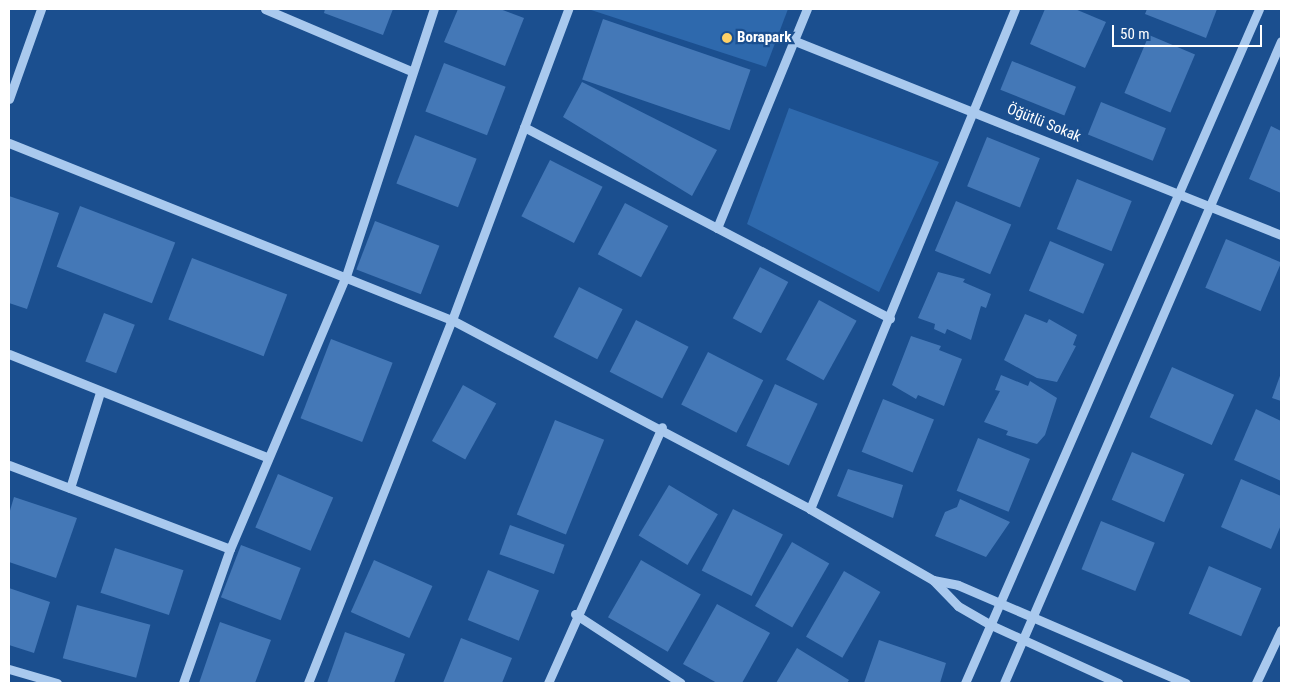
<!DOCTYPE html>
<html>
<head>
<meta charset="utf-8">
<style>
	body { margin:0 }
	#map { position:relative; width:1290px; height:692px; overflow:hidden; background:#1b4f8f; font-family:"Roboto Condensed",sans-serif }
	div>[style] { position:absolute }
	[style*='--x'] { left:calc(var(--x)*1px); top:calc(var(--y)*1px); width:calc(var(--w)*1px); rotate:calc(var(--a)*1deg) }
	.green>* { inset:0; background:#2e69ad }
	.building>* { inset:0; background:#4478b7; transform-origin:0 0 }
	.minor>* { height:9px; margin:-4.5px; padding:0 4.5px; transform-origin:4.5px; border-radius:4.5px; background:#a9c9ee }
	.dots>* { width:14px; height:14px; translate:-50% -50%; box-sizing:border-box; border:2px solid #1b4f8f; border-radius:50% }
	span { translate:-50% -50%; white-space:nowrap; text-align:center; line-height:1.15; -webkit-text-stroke:4.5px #1b4f8f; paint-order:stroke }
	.poi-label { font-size:15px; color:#fff; font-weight:700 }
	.left { translate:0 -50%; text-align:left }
	.street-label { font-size:15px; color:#fff }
	.frame { position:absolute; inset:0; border:10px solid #fff; pointer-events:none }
	.scale { position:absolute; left:1112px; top:25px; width:150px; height:22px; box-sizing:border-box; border:2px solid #fff; border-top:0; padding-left:6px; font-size:15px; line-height:18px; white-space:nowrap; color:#fff; -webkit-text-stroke:4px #1b4f8f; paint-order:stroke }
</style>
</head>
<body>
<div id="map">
	<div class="green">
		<i style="clip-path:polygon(588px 9px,788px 9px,766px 67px)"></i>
		<i style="clip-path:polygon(789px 108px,939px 162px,879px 292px,747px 224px)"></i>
	</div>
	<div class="building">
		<i style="clip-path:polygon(325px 9px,393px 9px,383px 35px,324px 13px)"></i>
		<i style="clip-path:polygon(458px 9px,500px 9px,524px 18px,505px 66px,444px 42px)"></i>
		<i style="clip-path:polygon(1045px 9px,1075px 9px,1106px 22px,1085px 68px,1030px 44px)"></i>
		<i style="clip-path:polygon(1147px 9px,1217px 9px,1206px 38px,1145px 14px)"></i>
		<i style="left:603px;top:19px;width:156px;height:64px;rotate:19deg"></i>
		<i style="left:1149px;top:35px;width:50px;height:63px;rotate:23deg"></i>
		<i style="left:1012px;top:61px;width:69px;height:31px;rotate:22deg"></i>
		<i style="left:444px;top:63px;width:66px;height:52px;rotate:21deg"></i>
		<i style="clip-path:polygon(582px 82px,717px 150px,692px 196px,563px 117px)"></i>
		<i style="left:1101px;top:102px;width:70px;height:35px;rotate:22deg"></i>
		<i style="clip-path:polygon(1271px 126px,1281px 131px,1281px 193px,1249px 179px)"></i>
		<i style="left:415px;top:135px;width:66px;height:52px;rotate:21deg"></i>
		<i style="left:987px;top:137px;width:57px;height:53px;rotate:22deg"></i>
		<i style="left:550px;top:160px;width:59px;height:63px;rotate:27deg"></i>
		<i style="left:1077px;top:179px;width:59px;height:54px;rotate:22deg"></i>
		<i style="clip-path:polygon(9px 196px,59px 213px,27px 309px,9px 303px)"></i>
		<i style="left:956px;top:201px;width:60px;height:54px;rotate:23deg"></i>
		<i style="left:625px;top:203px;width:49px;height:58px;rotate:28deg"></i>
		<i style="left:80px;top:206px;width:102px;height:65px;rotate:21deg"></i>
		<i style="left:375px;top:221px;width:69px;height:52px;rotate:21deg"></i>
		<i style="left:1226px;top:239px;width:60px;height:53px;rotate:23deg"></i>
		<i style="left:1050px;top:241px;width:59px;height:54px;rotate:23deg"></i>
		<i style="left:192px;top:258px;width:102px;height:66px;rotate:21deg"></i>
		<i style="left:760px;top:267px;width:32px;height:58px;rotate:28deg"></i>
		<i style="clip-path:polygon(938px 272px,965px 279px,963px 282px,991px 294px,986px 308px,981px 306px,971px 340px,947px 329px,945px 334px,934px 329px,935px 324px,918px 318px)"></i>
		<i style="left:579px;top:287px;width:49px;height:56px;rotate:27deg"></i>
		<i style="left:819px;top:300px;width:43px;height:68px;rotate:29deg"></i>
		<i style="left:104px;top:313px;width:33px;height:52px;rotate:21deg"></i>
		<i style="clip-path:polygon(1025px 314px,1047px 323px,1049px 319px,1077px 335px,1073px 345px,1076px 346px,1057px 382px,1037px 378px,1004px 360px)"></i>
		<i style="left:636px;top:320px;width:59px;height:58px;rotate:27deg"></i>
		<i style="clip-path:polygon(911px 336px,941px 346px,939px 350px,962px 359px,944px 406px,918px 395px,916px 399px,892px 385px)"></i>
		<i style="left:331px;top:339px;width:66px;height:85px;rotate:21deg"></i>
		<i style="left:708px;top:352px;width:62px;height:59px;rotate:27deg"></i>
		<i style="left:1172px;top:367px;width:68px;height:55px;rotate:24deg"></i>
		<i style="clip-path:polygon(1281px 373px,1281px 401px,1272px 398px)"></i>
		<i style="clip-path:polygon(1001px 375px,1028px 386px,1030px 381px,1057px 398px,1045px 435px,1037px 444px,1006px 435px,1008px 431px,984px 422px,1000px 391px,995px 390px)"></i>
		<i style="left:775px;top:384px;width:47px;height:68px;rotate:25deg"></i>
		<i style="left:463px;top:385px;width:38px;height:64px;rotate:29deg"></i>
		<i style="left:883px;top:399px;width:55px;height:57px;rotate:22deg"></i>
		<i style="clip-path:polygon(1256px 409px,1281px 421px,1281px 481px,1234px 460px)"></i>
		<i style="left:555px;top:420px;width:53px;height:102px;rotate:22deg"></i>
		<i style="left:978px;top:438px;width:56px;height:57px;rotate:22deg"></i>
		<i style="left:1132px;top:452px;width:57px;height:52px;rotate:23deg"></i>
		<i style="clip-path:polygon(848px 469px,903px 485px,893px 518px,837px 496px)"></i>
		<i style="left:278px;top:474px;width:60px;height:58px;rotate:23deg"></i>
		<i style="clip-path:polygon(1241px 479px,1281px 496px,1281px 525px,1271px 549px,1221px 527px)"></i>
		<i style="left:669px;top:485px;width:57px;height:59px;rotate:31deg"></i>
		<i style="clip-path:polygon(14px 497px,77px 518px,56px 578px,9px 562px,9px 514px)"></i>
		<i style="clip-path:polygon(960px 499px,1010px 522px,986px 557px,935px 536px,945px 512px,957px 507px)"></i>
		<i style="left:733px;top:509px;width:56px;height:69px;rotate:27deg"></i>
		<i style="left:1101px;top:521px;width:58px;height:52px;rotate:22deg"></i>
		<i style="left:510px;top:525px;width:58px;height:31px;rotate:20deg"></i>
		<i style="left:792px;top:542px;width:43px;height:74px;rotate:30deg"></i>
		<i style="left:241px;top:545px;width:64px;height:56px;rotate:21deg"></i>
		<i style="left:115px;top:548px;width:72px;height:47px;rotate:18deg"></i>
		<i style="left:374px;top:560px;width:64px;height:57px;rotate:24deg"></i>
		<i style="left:641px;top:560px;width:69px;height:66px;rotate:30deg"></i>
		<i style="left:1209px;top:566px;width:57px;height:52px;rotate:23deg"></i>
		<i style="left:488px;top:570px;width:55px;height:54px;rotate:22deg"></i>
		<i style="left:844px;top:571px;width:42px;height:76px;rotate:30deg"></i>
		<i style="clip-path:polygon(9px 588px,50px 602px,34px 653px,9px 645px)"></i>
		<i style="clip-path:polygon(717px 604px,770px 633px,742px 683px,717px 683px,683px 664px)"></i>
		<i style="left:77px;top:605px;width:76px;height:55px;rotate:15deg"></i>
		<i style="clip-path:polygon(220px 622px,271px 640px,255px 683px,199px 683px)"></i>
		<i style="clip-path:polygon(345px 632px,405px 654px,394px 683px,327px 683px)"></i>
		<i style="clip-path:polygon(461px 638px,512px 658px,502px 683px,443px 683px)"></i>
		<i style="clip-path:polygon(879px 640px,946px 663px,940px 683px,864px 683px)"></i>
		<i style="clip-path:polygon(797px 648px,849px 680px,847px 683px,776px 683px)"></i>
	</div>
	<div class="minor">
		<i style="--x:265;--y:9;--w:159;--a:23"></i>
		<i style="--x:795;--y:41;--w:523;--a:21.76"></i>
		<i style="--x:9;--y:99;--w:96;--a:-70.4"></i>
		<i style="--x:524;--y:127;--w:413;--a:27.6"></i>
		<i style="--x:9;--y:143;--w:477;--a:21.8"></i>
		<i style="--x:452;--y:320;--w:405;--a:27.8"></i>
		<i style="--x:810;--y:509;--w:142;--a:30"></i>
		<i style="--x:933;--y:580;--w:36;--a:46"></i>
		<i style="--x:958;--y:606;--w:38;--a:30"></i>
		<i style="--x:991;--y:625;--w:140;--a:24.5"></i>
		<i style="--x:717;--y:228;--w:237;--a:-67.7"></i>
		<i style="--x:9;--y:354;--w:278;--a:21.8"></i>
		<i style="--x:9;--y:465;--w:236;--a:20.8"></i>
		<i style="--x:70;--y:488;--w:101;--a:-72.6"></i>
		<i style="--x:810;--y:509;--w:540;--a:-67.71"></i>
		<i style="--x:933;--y:580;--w:25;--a:11"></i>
		<i style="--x:958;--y:585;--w:248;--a:23.3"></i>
		<i style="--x:575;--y:614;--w:126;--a:33.1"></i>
		<i style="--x:9;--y:669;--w:50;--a:16.3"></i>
		<i style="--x:183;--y:683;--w:142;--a:-70.7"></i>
		<i style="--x:230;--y:549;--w:297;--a:-67"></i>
		<i style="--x:346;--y:276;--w:281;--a:-71.8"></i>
		<i style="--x:308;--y:683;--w:391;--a:-68.4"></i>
		<i style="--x:452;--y:320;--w:332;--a:-69.5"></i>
		<i style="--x:548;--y:683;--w:280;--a:-66"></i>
		<i style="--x:965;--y:683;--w:735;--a:-66.43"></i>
		<i style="--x:1004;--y:683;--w:699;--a:-66.66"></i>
		<i style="--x:1256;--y:683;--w:59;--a:-64.7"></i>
	</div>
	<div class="dots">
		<i style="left:727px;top:38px;background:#ffd166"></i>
	</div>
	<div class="poi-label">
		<span class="left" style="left:737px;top:38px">Borapark</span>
	</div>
	<div class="street-label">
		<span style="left:1044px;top:123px;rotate:22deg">Öğütlü Sokak</span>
	</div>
	<div class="frame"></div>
	<div class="scale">50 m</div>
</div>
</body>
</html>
